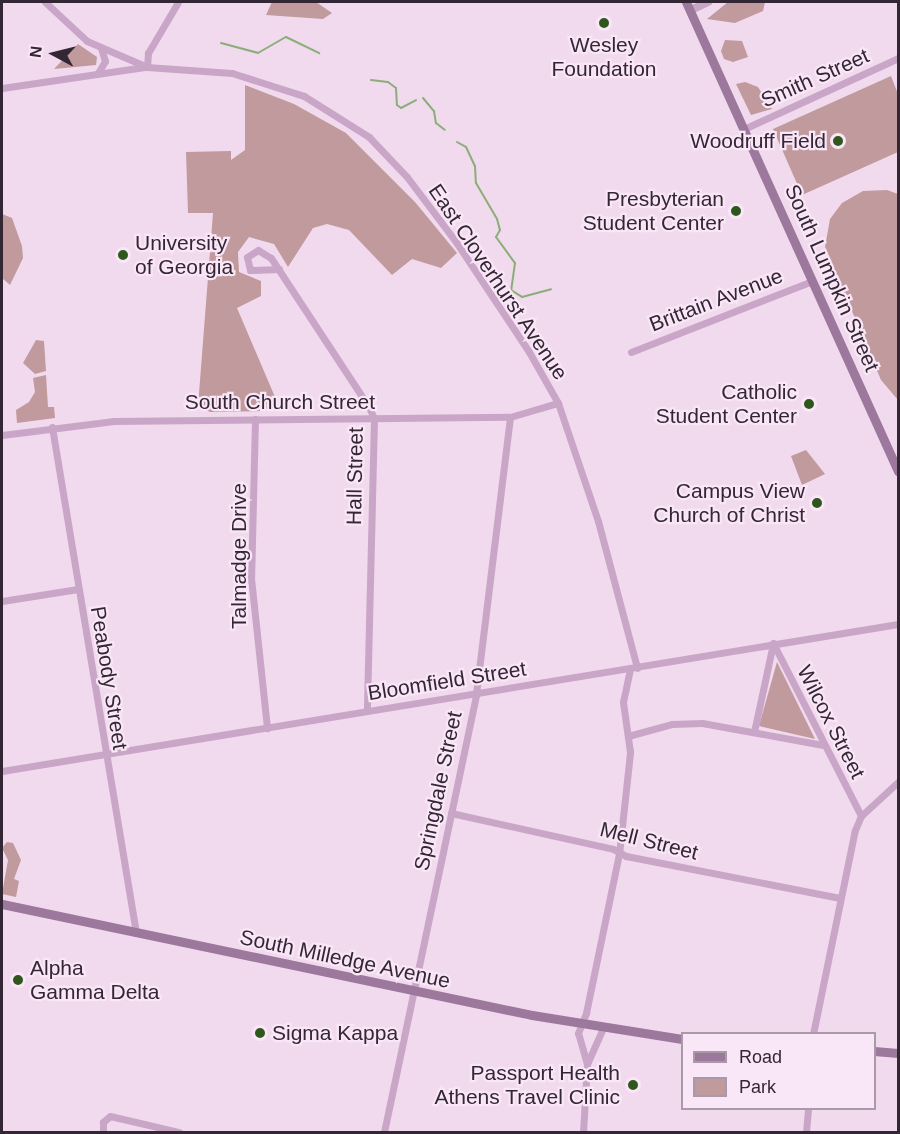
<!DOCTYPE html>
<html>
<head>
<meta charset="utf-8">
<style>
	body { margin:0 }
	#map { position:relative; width:900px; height:1134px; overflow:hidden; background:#f1daee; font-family:Helvetica,sans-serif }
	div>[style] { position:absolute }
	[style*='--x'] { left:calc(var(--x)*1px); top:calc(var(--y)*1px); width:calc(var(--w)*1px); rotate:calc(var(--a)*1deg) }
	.green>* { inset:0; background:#c09a9c }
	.stream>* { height:2px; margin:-1px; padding:0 1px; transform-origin:1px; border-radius:1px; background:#8bae79 }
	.minor>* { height:7px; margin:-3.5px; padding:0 3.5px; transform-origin:3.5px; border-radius:3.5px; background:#c9a6c7 }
	.tertiary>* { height:8px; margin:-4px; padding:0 4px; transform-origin:4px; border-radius:4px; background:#c9a6c7 }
	.secondary>* { height:9px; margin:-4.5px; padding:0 4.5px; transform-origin:4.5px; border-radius:4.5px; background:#9c789d }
	.dots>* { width:16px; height:16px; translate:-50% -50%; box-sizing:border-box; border:3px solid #f9e6f6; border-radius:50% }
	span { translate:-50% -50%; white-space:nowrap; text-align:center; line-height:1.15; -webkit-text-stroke:4.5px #f9e6f6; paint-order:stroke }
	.poi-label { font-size:21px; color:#342735 }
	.right { translate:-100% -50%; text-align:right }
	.left { translate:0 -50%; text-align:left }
	.street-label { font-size:21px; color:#342735 }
	.frame { position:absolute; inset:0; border:3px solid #342735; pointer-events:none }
	.legend { position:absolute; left:681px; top:1032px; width:195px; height:78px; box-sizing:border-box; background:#f9e6f6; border:2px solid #aa9aa9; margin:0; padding:8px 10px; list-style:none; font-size:18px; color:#342735 }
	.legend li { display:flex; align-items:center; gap:12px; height:30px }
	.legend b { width:30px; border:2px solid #aa9aa9 }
	.north { position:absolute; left:24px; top:24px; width:60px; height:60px; -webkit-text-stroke:4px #f9e6f6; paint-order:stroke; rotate:277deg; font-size:16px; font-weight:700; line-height:24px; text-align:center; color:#342735 }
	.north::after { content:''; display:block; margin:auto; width:21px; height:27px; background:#342735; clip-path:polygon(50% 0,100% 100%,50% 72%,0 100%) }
</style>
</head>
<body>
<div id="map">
	<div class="green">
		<i style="clip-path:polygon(272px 2px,316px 2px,332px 13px,323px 19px,266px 15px)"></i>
		<i style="clip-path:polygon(728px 2px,765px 2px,763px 11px,735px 23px,707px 19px)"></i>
		<i style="clip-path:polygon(725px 40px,742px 41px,748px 57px,733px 62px,724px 59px,721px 51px)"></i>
		<i style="clip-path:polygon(78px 44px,97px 57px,96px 65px,54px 69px)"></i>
		<i style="clip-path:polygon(891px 76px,898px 94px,898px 152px,802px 195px,773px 129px)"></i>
		<i style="clip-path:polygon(745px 82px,758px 87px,772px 109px,751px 115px,736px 84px)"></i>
		<i style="clip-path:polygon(245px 85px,294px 104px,346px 133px,415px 202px,457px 253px,441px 268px,412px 259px,392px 275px,349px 230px,327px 224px,313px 228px,288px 267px,274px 244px,249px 237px,238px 252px,239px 272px,261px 281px,261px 296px,237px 308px,275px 397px,265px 411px,210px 412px,198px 406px,213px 213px,188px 213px,186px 152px,231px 151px,231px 160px,245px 150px)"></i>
		<i style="clip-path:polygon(887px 190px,898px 194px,898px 400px,881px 380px,825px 247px,830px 219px,842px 203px,863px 191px)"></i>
		<i style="clip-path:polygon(2px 214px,12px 218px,22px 246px,23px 258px,10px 285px,2px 278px)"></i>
		<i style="clip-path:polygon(36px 340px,44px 341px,46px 371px,35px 374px,23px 363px)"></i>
		<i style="clip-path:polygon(46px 375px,48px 407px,54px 407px,55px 418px,17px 423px,16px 410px,29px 402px,35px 392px,33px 378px)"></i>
		<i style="clip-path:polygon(806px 450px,825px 474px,802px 485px,791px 456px)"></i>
		<i style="clip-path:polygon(777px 662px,815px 739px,759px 726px)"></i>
		<i style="clip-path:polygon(7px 842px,13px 843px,21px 860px,14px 879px,19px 881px,16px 897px,2px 894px,8px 860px,2px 848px)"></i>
	</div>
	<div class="stream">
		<i style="--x:221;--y:43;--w:38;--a:15"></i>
		<i style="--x:258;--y:53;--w:32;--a:-30"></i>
		<i style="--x:286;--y:37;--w:37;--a:26"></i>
		<i style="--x:371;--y:80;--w:17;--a:7"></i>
		<i style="--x:388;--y:82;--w:10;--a:37"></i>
		<i style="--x:396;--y:88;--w:17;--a:87"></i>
		<i style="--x:397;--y:105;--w:5;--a:37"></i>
		<i style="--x:401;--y:108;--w:17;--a:-28"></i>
		<i style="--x:423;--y:98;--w:17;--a:50"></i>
		<i style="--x:434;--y:111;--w:12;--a:81"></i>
		<i style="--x:436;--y:123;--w:11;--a:38"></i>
		<i style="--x:457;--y:142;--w:10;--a:29"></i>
		<i style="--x:466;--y:147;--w:21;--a:65"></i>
		<i style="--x:475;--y:166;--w:17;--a:87"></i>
		<i style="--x:476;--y:183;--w:42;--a:59.7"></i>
		<i style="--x:497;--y:219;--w:11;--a:75"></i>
		<i style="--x:500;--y:230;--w:8;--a:120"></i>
		<i style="--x:496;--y:237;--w:32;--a:54"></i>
		<i style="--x:515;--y:263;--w:27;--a:98"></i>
		<i style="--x:511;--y:290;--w:13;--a:32"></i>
		<i style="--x:522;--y:297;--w:30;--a:-15"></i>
	</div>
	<div class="minor">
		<i style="--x:45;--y:2;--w:57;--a:42.9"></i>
		<i style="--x:87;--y:41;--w:65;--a:23.4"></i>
		<i style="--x:147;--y:67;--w:85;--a:4"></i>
		<i style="--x:232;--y:73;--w:76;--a:17.7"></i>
		<i style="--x:304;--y:96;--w:77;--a:32.2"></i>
		<i style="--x:369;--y:137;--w:55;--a:46.5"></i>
		<i style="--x:407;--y:177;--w:81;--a:53"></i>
		<i style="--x:456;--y:242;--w:132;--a:56.4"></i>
		<i style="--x:529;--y:352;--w:59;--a:60.4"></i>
		<i style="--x:558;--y:403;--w:125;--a:71.3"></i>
		<i style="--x:598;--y:521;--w:152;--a:75.1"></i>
		<i style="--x:147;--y:67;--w:14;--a:-86"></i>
		<i style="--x:148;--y:53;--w:59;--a:-59.5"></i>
		<i style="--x:98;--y:73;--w:14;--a:-60"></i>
		<i style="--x:105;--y:61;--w:14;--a:-107"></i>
		<i style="--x:2;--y:88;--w:144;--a:-8.4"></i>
		<i style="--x:746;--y:128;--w:167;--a:-24.7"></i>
		<i style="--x:279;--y:269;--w:29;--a:178"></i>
		<i style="--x:250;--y:270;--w:13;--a:-103"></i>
		<i style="--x:247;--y:257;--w:13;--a:-32"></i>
		<i style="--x:258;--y:250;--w:15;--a:32"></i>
		<i style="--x:271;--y:258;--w:178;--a:56.7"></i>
		<i style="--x:369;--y:407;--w:13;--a:67"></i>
		<i style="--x:374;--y:419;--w:291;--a:91.4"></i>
		<i style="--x:631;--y:352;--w:194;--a:-21.4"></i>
		<i style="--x:255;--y:419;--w:159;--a:91.4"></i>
		<i style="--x:251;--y:578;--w:151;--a:83.9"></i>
		<i style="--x:52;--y:427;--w:513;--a:80.57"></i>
		<i style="--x:2;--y:435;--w:113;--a:-7.1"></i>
		<i style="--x:114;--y:421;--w:396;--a:-0.6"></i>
		<i style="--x:510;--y:417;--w:50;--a:-16.3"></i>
		<i style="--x:2;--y:601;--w:77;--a:-9"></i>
		<i style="--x:773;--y:643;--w:194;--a:63"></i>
		<i style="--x:754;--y:732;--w:91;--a:-77.9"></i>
		<i style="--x:628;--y:736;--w:46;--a:-15.3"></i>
		<i style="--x:672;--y:724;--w:30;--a:-2"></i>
		<i style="--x:702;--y:723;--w:123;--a:10.3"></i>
		<i style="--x:2;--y:771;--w:908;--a:-9.32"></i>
		<i style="--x:451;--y:813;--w:166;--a:12.5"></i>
		<i style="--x:613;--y:849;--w:15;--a:28"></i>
		<i style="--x:626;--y:856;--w:218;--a:11.1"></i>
		<i style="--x:813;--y:1034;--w:208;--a:-78.4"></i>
		<i style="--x:855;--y:830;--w:15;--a:-67"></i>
		<i style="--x:861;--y:816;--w:50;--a:-42.6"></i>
		<i style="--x:587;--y:1064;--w:39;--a:-66"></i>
		<i style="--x:103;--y:1132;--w:10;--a:-90"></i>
		<i style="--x:103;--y:1122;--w:9;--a:-41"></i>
		<i style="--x:110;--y:1116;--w:71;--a:13.1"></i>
		<i style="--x:384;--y:1132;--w:448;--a:-78.1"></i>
		<i style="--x:476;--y:694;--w:279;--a:-83"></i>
		<i style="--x:583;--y:1132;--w:68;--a:-86.6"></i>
		<i style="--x:587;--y:1064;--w:32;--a:-106"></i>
		<i style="--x:578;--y:1033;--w:22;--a:-68"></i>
		<i style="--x:586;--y:1013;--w:162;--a:-78.3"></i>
		<i style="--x:619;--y:854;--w:103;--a:-83.8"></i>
		<i style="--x:630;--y:752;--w:50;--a:-98"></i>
		<i style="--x:623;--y:702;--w:34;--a:-78"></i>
		<i style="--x:806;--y:1132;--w:24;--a:-85"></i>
	</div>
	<div class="tertiary">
		<i style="--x:691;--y:10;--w:19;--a:-25"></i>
	</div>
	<div class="secondary">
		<i style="--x:686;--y:2;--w:515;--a:65.68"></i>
		<i style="--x:2;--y:904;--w:541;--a:11.83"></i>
		<i style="--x:532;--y:1015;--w:152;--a:9.1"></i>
		<i style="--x:874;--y:1051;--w:24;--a:5"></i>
	</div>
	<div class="dots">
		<i style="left:604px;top:23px;background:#2f571d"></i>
		<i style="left:838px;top:141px;background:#2f571d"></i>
		<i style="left:736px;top:211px;background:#2f571d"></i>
		<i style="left:123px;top:255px;background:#2f571d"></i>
		<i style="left:809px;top:404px;background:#2f571d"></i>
		<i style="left:817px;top:503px;background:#2f571d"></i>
		<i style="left:18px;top:980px;background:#2f571d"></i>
		<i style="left:260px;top:1033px;background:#2f571d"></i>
		<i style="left:633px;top:1085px;background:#2f571d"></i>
	</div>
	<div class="poi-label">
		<span style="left:604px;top:57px">Wesley<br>Foundation</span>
		<span class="right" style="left:826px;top:141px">Woodruff Field</span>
		<span class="right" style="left:724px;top:211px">Presbyterian<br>Student Center</span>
		<span class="left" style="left:135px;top:255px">University<br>of Georgia</span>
		<span class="right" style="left:797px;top:404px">Catholic<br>Student Center</span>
		<span class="right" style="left:805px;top:503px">Campus View<br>Church of Christ</span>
		<span class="left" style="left:30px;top:980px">Alpha<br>Gamma Delta</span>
		<span class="left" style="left:272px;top:1033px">Sigma Kappa</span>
		<span class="right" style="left:620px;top:1085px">Passport Health<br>Athens Travel Clinic</span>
	</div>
	<div class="street-label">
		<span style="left:815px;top:78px;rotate:-24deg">Smith Street</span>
		<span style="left:832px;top:278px;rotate:66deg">South Lumpkin Street</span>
		<span style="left:498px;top:282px;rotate:56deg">East Cloverhurst Avenue</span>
		<span style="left:716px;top:300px;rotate:-21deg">Brittain Avenue</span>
		<span style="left:280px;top:402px">South Church Street</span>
		<span style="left:355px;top:476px;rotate:-89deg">Hall Street</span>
		<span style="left:239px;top:556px;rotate:-90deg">Talmadge Drive</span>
		<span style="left:109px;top:678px;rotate:81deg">Peabody Street</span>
		<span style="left:447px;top:681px;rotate:-9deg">Bloomfield Street</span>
		<span style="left:831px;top:722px;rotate:63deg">Wilcox Street</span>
		<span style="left:438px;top:791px;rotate:-78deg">Springdale Street</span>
		<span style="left:649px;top:841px;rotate:14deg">Mell Street</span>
		<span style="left:345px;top:959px;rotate:12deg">South Milledge Avenue</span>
	</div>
	<div class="frame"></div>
	<ul class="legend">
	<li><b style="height:8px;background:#9c789d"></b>Road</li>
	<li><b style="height:16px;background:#c09a9c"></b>Park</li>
	</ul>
	<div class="north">N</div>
</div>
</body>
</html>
